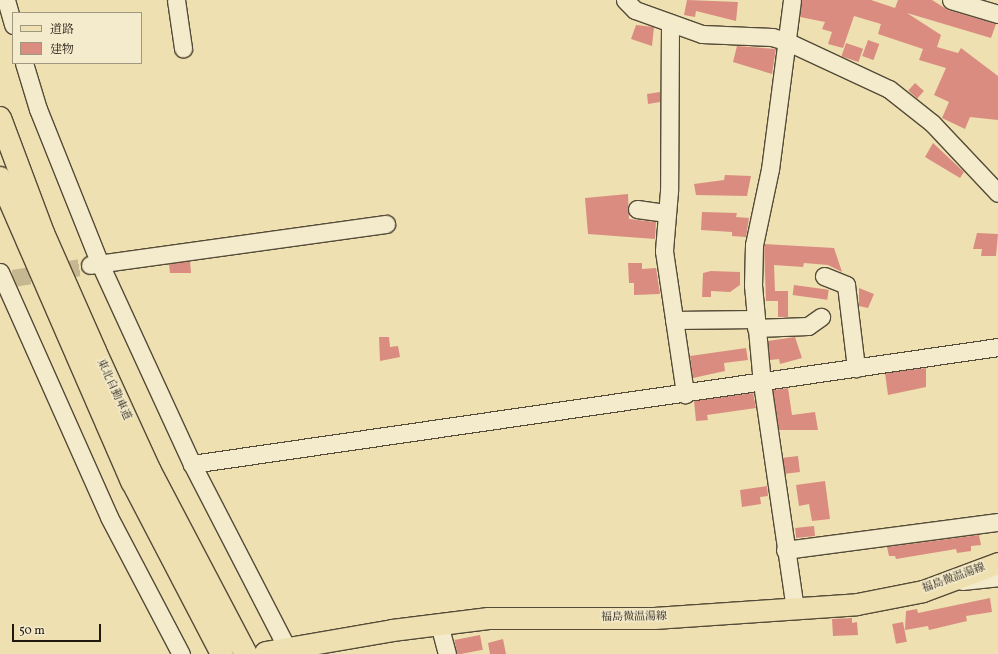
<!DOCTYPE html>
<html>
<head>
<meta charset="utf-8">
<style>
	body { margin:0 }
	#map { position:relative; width:998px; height:654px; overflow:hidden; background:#eee0b0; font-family:Vollkorn,"Noto Serif JP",serif }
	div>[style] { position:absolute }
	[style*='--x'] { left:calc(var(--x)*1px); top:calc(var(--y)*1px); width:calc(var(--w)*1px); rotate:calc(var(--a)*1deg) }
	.building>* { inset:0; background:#da8c80; transform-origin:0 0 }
	.minor-tunnel>* { height:17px; margin-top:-8.5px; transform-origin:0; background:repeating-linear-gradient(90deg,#c5b890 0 17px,transparent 0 25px) }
	.roads { filter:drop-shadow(1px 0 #544b38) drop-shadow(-1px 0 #544b38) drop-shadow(0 1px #544b38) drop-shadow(0 -1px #544b38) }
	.minor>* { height:17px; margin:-8.5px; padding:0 8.5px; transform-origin:8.5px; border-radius:8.5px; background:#f4ebcc }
	.major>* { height:21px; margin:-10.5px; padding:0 10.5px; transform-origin:10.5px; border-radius:10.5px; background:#eee0b0 }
	.highway>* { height:22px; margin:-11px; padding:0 11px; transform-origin:11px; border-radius:11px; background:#eee0b0 }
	span { translate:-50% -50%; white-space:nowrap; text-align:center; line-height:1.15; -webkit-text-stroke:3px #f4ebcc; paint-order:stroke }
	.street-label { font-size:11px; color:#211910 }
	.legend { position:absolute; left:12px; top:12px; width:130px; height:52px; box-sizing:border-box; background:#f4ebcc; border:1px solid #a09781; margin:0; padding:5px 7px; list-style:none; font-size:12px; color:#211910 }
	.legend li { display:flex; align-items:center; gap:8px; height:20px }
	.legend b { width:20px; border:1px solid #a09781 }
	.scale { position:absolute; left:12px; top:624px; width:89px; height:18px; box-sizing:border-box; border:2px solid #211910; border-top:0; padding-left:5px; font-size:12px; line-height:14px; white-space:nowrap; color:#211910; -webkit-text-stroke:3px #f4ebcc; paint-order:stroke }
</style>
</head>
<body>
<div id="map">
	<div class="building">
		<i style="clip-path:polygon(687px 0,738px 2px,736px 21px,696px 11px,695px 17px,684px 15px)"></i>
		<i style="clip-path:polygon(802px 0,871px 0,895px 8px,898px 0,932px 0,948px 10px,996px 24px,991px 38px,907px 13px,941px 35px,937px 47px,958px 53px,961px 48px,998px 76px,998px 120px,970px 117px,965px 129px,942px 118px,949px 102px,934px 95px,946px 68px,919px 60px,923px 49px,878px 34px,881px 24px,854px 16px,843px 48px,828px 44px,832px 32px,822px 29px,825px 22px,800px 17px)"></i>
		<i style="clip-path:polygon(636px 25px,654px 27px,652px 46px,631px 39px)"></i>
		<i style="left:868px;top:40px;width:12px;height:17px;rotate:20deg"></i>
		<i style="left:846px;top:43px;width:18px;height:14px;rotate:19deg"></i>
		<i style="clip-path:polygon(737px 46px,776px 49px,772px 74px,733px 62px)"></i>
		<i style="left:915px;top:83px;width:12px;height:10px;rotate:42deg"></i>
		<i style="clip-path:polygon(660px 92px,660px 102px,648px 104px,647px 94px)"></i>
		<i style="clip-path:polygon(933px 143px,964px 172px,960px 178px,925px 157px)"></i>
		<i style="clip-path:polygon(725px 175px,751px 176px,747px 196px,696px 195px,694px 184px,724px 180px)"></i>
		<i style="clip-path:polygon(628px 194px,629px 219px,656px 222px,655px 239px,588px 234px,585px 198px)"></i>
		<i style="clip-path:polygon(702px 212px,737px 213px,736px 217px,749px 218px,746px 237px,732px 236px,732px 232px,701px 230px)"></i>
		<i style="clip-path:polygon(977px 233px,998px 234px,996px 256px,981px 256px,982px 249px,973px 249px)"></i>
		<i style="clip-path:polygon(764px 244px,834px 248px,842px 272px,828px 265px,804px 263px,803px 267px,774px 265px,775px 291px,788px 291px,788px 317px,778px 317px,778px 301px,766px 301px)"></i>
		<i style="clip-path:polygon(190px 261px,191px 273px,170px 273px,169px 264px)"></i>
		<i style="clip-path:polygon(628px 263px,642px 263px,642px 269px,656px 268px,660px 294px,634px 295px,634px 283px,629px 283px)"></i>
		<i style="clip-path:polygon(711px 271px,740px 272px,740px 285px,730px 292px,711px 291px,711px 297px,702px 297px,703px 273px)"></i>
		<i style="left:794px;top:285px;width:35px;height:10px;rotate:8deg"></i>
		<i style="clip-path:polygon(859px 288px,874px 294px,868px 308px,859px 306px)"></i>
		<i style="clip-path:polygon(379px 337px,389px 337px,390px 347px,398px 346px,400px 357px,380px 361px)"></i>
		<i style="clip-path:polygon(795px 337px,802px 358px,780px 364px,779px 359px,770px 360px,768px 341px)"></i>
		<i style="clip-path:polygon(746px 348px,748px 360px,724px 363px,725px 371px,693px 378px,690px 356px)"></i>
		<i style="clip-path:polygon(926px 368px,926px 387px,888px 395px,885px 373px)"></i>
		<i style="clip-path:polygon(788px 388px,792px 415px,815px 412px,818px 430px,779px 430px,773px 390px)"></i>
		<i style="clip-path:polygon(753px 393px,756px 408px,707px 415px,708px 420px,696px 421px,694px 401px)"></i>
		<i style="left:798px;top:456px;width:16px;height:15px;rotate:83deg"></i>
		<i style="clip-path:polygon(825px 481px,830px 519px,812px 521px,809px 504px,799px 506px,796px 485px)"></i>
		<i style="clip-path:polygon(767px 486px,768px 496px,760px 497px,761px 504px,742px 507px,740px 490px)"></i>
		<i style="left:814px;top:526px;width:10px;height:19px;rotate:84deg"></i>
		<i style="clip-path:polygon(979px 535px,981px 545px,971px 546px,971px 551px,957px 553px,956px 549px,896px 559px,895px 556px,889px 556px,887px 547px)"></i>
		<i style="clip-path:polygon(990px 598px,992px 612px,966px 616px,967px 621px,929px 630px,928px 626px,905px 630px,906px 611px,917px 609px,918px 613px)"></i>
		<i style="clip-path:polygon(852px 618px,852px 623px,857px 622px,858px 635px,833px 636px,832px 619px)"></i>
		<i style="left:903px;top:622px;width:20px;height:11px;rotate:79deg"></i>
		<i style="left:480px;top:635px;width:15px;height:26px;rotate:79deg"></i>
		<i style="clip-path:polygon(503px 639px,506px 654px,490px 654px,488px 643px)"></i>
	</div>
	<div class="minor-tunnel">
		<i style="--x:13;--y:278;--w:76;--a:-9.1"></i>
	</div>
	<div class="roads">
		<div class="minor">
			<i style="--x:6;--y:0;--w:26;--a:74"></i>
			<i style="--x:176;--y:0;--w:49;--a:81.7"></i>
			<i style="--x:625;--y:0;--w:14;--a:45"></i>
			<i style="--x:635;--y:10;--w:71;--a:19.7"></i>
			<i style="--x:702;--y:34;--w:70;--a:2.5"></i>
			<i style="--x:772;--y:37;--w:17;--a:17"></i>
			<i style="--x:788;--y:42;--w:111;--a:25"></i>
			<i style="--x:889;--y:89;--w:55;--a:38.3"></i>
			<i style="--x:932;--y:123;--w:96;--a:46.7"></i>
			<i style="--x:792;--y:0;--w:170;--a:97.4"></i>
			<i style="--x:770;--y:169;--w:78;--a:101.9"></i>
			<i style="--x:754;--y:245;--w:40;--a:91.4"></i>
			<i style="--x:753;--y:285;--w:98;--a:84.8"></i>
			<i style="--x:762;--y:383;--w:229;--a:81.7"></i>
			<i style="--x:951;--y:0;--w:49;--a:16.6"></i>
			<i style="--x:670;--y:23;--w:168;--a:90.3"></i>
			<i style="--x:669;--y:191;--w:60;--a:94.8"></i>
			<i style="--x:664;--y:251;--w:145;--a:81.6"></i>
			<i style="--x:24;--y:63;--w:48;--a:73.1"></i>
			<i style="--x:38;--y:109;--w:167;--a:68.2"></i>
			<i style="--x:100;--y:264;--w:220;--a:65.3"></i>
			<i style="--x:192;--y:464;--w:207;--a:62.7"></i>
			<i style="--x:637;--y:209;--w:30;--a:8"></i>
			<i style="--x:90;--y:265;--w:299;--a:-7.9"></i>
			<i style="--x:0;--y:272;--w:268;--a:66"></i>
			<i style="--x:109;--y:517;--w:155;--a:62.3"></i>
			<i style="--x:824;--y:276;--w:24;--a:22"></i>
			<i style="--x:846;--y:285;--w:84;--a:83.1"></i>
			<i style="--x:674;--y:320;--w:82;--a:-0.7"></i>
			<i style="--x:756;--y:328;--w:52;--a:-2.2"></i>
			<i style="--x:808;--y:326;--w:16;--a:-35"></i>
			<i style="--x:192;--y:464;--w:814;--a:-8.26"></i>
			<i style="--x:785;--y:550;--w:215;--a:-7.5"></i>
			<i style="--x:962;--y:581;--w:36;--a:-6"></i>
			<i style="--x:439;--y:624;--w:31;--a:75"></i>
		</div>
		<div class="major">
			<i style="--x:265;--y:652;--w:129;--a:-9.8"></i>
			<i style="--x:392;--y:630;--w:97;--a:-7.1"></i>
			<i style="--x:488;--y:618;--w:166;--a:0"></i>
			<i style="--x:654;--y:618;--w:203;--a:-3.9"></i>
			<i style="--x:857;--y:604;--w:67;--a:-11.1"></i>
			<i style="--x:923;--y:591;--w:80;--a:-20.5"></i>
		</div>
		<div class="highway">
			<i style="--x:0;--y:118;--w:123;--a:69.5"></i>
			<i style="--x:43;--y:233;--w:129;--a:66.2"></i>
			<i style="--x:95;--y:351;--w:132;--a:65.4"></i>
			<i style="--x:150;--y:471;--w:207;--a:62.3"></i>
			<i style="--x:0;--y:178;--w:331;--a:66.5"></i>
			<i style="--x:132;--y:481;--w:195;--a:62.5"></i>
		</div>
	</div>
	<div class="street-label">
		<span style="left:113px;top:390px;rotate:65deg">東北自動車道</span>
		<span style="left:954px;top:579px;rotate:-20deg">福島微温湯線</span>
		<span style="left:634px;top:618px;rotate:-1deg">福島微温湯線</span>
	</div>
	<ul class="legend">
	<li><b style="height:5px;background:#eee0b0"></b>道路</li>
	<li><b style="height:11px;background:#da8c80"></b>建物</li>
	</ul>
	<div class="scale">50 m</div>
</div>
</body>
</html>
